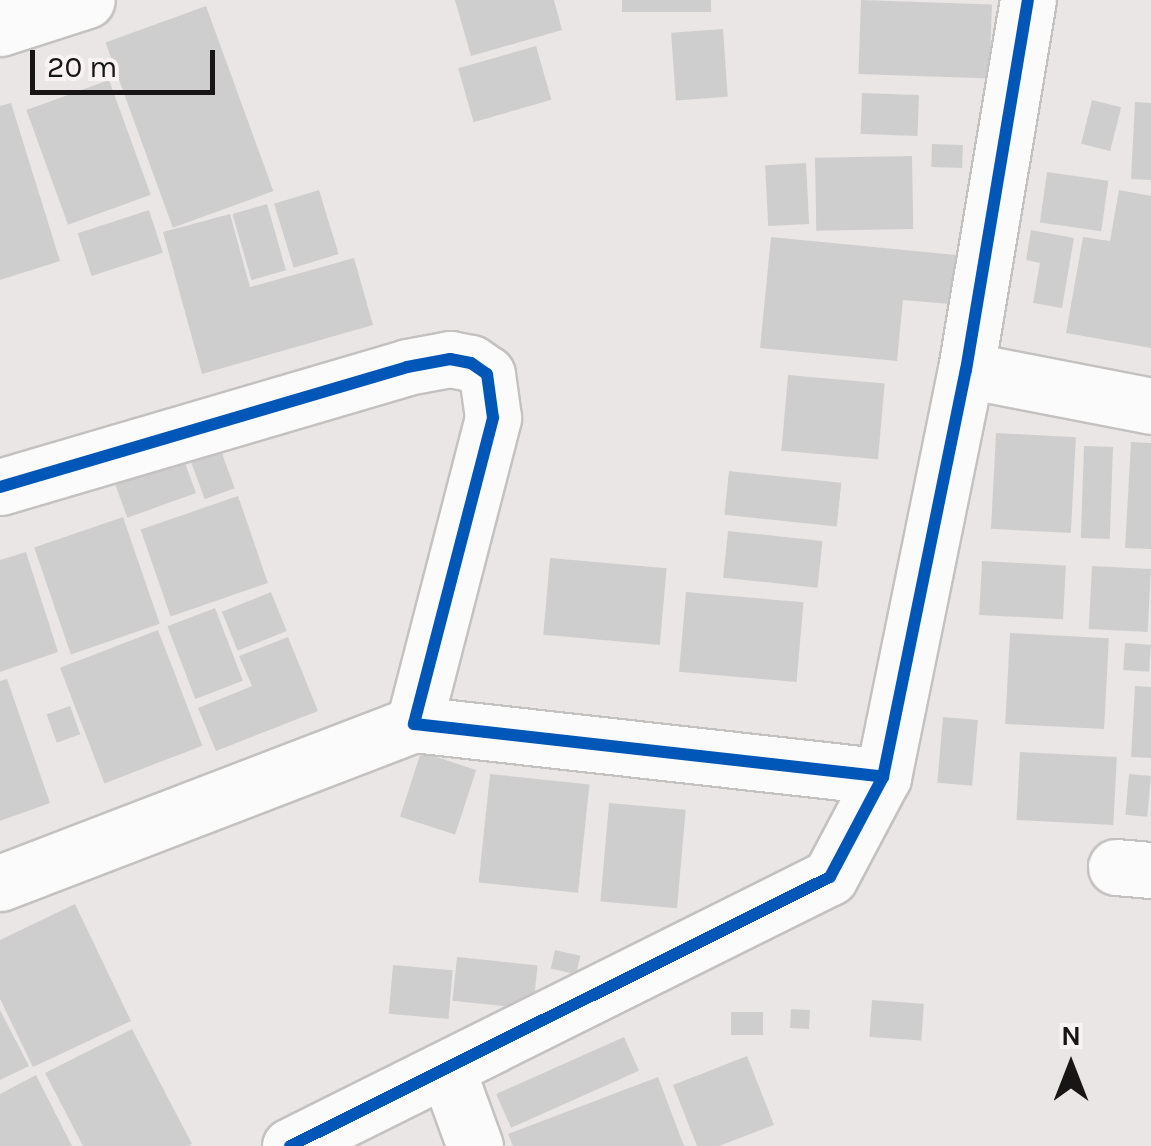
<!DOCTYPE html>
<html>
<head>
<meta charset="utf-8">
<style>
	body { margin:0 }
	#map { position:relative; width:1151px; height:1146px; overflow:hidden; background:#eae6e6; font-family:Karla,sans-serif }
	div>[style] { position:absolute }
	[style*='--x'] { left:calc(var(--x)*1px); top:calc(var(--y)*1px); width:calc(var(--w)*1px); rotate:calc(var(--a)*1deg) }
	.building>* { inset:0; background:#cfcecf; transform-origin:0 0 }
	.roads { filter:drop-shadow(2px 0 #c4c1c1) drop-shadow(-2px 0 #c4c1c1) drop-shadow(0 2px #c4c1c1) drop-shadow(0 -2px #c4c1c1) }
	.street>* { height:55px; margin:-27.5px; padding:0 27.5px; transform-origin:27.5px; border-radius:27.5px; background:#fcfbfb }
	.cycleway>* { height:12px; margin:-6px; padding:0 6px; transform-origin:6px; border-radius:6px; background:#0057b8 }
	span { translate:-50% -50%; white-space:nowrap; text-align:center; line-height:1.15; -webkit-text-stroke:9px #f8f2f2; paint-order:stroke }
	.north { position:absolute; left:1021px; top:1016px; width:100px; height:100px; -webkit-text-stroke:8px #f8f2f2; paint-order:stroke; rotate:0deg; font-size:28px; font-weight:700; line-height:40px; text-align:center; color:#171515 }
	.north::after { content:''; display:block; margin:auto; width:35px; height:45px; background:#171515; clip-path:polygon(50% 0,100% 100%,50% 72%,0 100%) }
	.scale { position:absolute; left:30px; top:50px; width:185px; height:45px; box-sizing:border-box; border:5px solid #171515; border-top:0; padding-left:12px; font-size:30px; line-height:35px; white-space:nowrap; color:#171515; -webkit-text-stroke:8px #f8f2f2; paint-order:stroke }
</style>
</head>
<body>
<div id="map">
	<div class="building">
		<i style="clip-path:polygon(455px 0,554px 0,562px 30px,471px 56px)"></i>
		<i style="left:622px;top:0;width:89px;height:12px"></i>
		<i style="left:861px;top:0;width:131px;height:74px;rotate:2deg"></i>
		<i style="left:206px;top:6px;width:197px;height:107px;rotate:70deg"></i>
		<i style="left:723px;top:29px;width:68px;height:52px;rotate:86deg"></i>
		<i style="left:536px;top:46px;width:56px;height:81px;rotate:74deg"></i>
		<i style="left:109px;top:80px;width:122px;height:88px;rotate:70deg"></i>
		<i style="left:862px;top:93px;width:57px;height:41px;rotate:2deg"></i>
		<i style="left:1092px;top:100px;width:30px;height:45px;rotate:14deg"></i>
		<i style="clip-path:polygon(1135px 102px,1151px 103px,1151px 180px,1131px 179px)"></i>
		<i style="clip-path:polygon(11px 103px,60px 261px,0 280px,0 106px)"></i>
		<i style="left:932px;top:144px;width:31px;height:23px;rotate:2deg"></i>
		<i style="left:912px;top:156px;width:73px;height:97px;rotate:89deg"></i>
		<i style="left:806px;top:163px;width:61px;height:41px;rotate:87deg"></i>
		<i style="left:1047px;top:172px;width:62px;height:51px;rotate:8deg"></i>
		<i style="left:319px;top:190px;width:67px;height:47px;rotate:73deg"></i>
		<i style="clip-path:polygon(1119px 190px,1151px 196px,1151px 348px,1066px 333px,1083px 237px,1110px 241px)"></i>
		<i style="left:267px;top:204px;width:69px;height:36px;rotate:74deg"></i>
		<i style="left:149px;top:210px;width:45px;height:75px;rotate:72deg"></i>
		<i style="clip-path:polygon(230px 214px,250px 287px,354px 258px,373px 325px,202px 374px,163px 232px)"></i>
		<i style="clip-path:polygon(1031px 230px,1074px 238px,1062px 308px,1033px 303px,1040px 263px,1026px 260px)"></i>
		<i style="clip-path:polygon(771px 237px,956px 255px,951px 304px,903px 300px,897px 361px,760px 348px)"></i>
		<i style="left:788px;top:375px;width:97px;height:76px;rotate:5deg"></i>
		<i style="left:996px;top:433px;width:80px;height:96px;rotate:3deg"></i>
		<i style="clip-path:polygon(1131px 442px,1151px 443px,1151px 549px,1125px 548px)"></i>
		<i style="left:219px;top:445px;width:46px;height:32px;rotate:70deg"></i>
		<i style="left:1084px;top:446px;width:29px;height:92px;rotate:2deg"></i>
		<i style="left:184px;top:460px;width:35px;height:73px;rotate:70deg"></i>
		<i style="left:729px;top:471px;width:113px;height:44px;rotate:6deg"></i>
		<i style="left:238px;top:496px;width:92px;height:103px;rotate:71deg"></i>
		<i style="left:123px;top:517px;width:113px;height:94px;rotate:71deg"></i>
		<i style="left:728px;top:531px;width:95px;height:47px;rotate:6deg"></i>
		<i style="clip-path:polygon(26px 552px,58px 652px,0 672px,0 560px)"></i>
		<i style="left:550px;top:558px;width:117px;height:77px;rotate:5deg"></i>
		<i style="left:982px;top:561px;width:84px;height:54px;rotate:3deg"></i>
		<i style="left:1092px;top:566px;width:59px;height:63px;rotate:3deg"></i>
		<i style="left:271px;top:592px;width:42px;height:53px;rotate:68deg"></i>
		<i style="left:686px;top:592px;width:118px;height:80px;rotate:5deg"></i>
		<i style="left:215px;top:608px;width:78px;height:51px;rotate:69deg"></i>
		<i style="left:158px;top:630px;width:124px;height:105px;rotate:69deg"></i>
		<i style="left:1010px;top:633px;width:99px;height:91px;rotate:3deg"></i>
		<i style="clip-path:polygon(288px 637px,318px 711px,216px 751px,198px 708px,252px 686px,239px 656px)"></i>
		<i style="left:1125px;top:643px;width:26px;height:27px;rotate:4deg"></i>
		<i style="clip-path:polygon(7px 679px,50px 803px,0 821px,0 681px)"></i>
		<i style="clip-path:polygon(1135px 686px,1151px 687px,1151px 758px,1131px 757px)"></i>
		<i style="left:70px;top:706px;width:30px;height:25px;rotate:70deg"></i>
		<i style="left:943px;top:717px;width:35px;height:66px;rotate:5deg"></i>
		<i style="left:421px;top:752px;width:58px;height:68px;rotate:18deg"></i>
		<i style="left:1020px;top:752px;width:97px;height:68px;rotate:3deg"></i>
		<i style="left:490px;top:774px;width:100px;height:109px;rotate:6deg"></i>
		<i style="left:1129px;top:774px;width:22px;height:41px;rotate:5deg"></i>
		<i style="left:609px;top:803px;width:77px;height:99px;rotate:5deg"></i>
		<i style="clip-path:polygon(75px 904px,131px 1021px,33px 1067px,0 999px,0 940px)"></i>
		<i style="left:555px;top:950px;width:26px;height:19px;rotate:13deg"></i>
		<i style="left:457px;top:957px;width:81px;height:44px;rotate:6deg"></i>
		<i style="left:393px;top:965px;width:60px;height:49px;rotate:5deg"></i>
		<i style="left:872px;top:1000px;width:52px;height:37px;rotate:4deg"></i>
		<i style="left:791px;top:1009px;width:19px;height:19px;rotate:3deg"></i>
		<i style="clip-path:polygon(0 1010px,29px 1066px,0 1080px)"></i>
		<i style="left:731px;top:1012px;width:32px;height:23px"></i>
		<i style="clip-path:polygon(132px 1029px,192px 1144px,188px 1146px,83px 1146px,45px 1073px)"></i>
		<i style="left:624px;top:1037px;width:37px;height:140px;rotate:66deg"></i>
		<i style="clip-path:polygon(747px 1056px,774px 1125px,719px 1146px,697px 1146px,673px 1085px)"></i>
		<i style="clip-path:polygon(36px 1075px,72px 1146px,0 1146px,0 1094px)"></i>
		<i style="clip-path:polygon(658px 1077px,684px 1146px,513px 1146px,508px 1134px)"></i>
	</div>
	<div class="roads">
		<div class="street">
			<i style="--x:0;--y:28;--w:91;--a:-17.8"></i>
			<i style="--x:966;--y:370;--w:188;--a:11"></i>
			<i style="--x:0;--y:487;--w:424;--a:-16.4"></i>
			<i style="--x:407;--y:367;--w:44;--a:-10.5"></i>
			<i style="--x:450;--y:359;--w:21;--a:11"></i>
			<i style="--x:471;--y:363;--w:19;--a:35"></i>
			<i style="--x:487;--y:374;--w:44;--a:82.2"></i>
			<i style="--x:493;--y:418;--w:316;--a:104.5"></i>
			<i style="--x:414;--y:724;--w:472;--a:6.4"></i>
			<i style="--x:1116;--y:867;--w:35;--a:5"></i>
			<i style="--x:0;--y:883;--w:443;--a:-21"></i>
			<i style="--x:448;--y:1072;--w:79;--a:70"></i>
			<i style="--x:290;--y:1146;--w:603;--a:-26.48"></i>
			<i style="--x:830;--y:877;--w:113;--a:-62.1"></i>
			<i style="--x:883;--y:777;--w:415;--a:-78.5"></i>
			<i style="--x:966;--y:370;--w:375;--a:-80.5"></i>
		</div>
	</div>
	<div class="cycleway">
		<i style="--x:0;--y:487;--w:424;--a:-16.4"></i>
		<i style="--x:407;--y:367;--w:44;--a:-10.5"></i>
		<i style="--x:450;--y:359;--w:21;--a:11"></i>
		<i style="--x:471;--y:363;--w:19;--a:35"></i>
		<i style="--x:487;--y:374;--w:44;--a:82.2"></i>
		<i style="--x:493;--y:418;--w:316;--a:104.5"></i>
		<i style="--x:414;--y:724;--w:472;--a:6.4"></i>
		<i style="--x:290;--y:1146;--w:603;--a:-26.48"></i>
		<i style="--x:830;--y:877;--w:113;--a:-62.1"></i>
		<i style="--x:883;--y:777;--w:415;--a:-78.5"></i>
		<i style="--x:966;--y:370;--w:375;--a:-80.5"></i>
	</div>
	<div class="north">N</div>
	<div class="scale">20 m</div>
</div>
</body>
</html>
